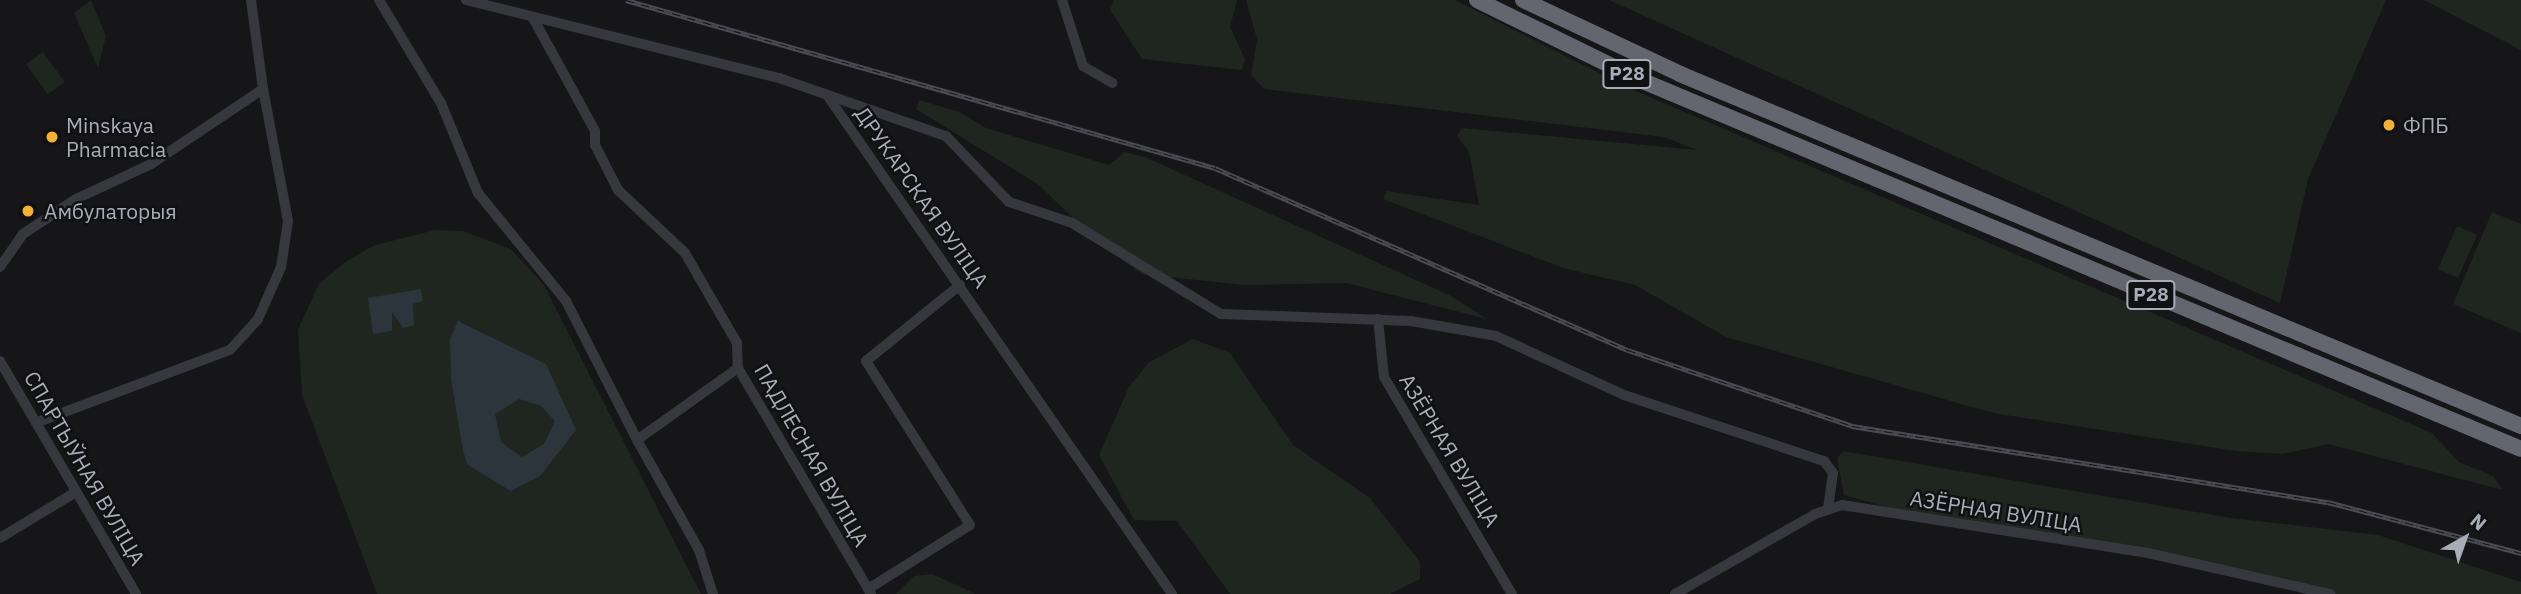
<!DOCTYPE html>
<html>
<head>
<meta charset="utf-8">
<style>
	body { margin:0 }
	#map { position:relative; width:2521px; height:594px; overflow:hidden; background:#161618; font-family:"IBM Plex Sans",sans-serif }
	div>[style] { position:absolute }
	[style*='--x'] { left:calc(var(--x)*1px); top:calc(var(--y)*1px); width:calc(var(--w)*1px); rotate:calc(var(--a)*1deg) }
	.green>* { inset:0; background:#1e261f; transform-origin:0 0 }
	.water>* { inset:0; background:#2c353c }
	.minor>* { height:10px; margin:-5px; padding:0 5px; transform-origin:5px; border-radius:5px; background:#37383d }
	.highway>* { height:16px; margin:-8px; padding:0 8px; transform-origin:8px; border-radius:8px; background:#63666e }
	.rail>* { height:5px; margin-top:-2.5px; transform-origin:0; background:repeating-linear-gradient(90deg,#111113 0 8px,#4a4c52 0 16px); box-sizing:border-box; border-block:2px solid #4a4c52 }
	.dots>* { width:19px; height:19px; translate:-50% -50%; box-sizing:border-box; border:4px solid #111113; border-radius:50% }
	span { translate:-50% -50%; white-space:nowrap; text-align:center; line-height:1.15; -webkit-text-stroke:5px #111113; paint-order:stroke }
	.shield-label span { padding:2px 5px; background:#111113; border:2px solid; border-radius:5px; -webkit-text-stroke-width:0 }
	.shield-label { font-size:19px; color:#a8adb8; font-weight:700 }
	.poi-label { font-size:21px; color:#a8adb8 }
	.left { translate:0 -50%; text-align:left }
	.street-label { font-size:21px; color:#a8adb8 }
	.north { position:absolute; left:2430px; top:503px; width:70px; height:70px; -webkit-text-stroke:5px #111113; paint-order:stroke; rotate:40deg; font-size:19px; font-weight:700; line-height:28px; text-align:center; color:#a8adb8 }
	.north::after { content:''; display:block; margin:auto; width:24px; height:32px; background:#a8adb8; clip-path:polygon(50% 0,100% 100%,50% 72%,0 100%) }
</style>
</head>
<body>
<div id="map">
	<div class="green">
		<i style="clip-path:polygon(91px 0,106px 36px,98px 68px,74px 13px)"></i>
		<i style="clip-path:polygon(1114px 0,1237px 0,1230px 27px,1245px 59px,1242px 70px,1142px 59px,1110px 10px)"></i>
		<i style="clip-path:polygon(1246px 0,1455px 0,1631px 89px,2432px 433px,2459px 462px,2493px 476px,2503px 490px,2328px 444px,2282px 454px,2236px 451px,1993px 413px,1726px 337px,1635px 285px,1563px 268px,1383px 199px,1387px 191px,1479px 205px,1469px 152px,1457px 136px,1462px 128px,1697px 150px,1664px 137px,1264px 89px,1251px 75px,1257px 39px)"></i>
		<i style="clip-path:polygon(1609px 0,2386px 0,2308px 179px,2280px 303px)"></i>
		<i style="clip-path:polygon(2423px 0,2521px 0,2521px 50px,2426px 1px)"></i>
		<i style="left:43px;top:52px;width:37px;height:21px;rotate:54deg"></i>
		<i style="clip-path:polygon(919px 100px,960px 112px,986px 128px,1109px 165px,1125px 152px,1145px 157px,1451px 296px,1487px 319px,1346px 283px,1243px 285px,1142px 274px,1095px 240px,1039px 185px,916px 109px)"></i>
		<i style="clip-path:polygon(2492px 212px,2521px 224px,2521px 333px,2453px 304px)"></i>
		<i style="left:2457px;top:226px;width:22px;height:47px;rotate:24deg"></i>
		<i style="clip-path:polygon(435px 230px,463px 231px,511px 249px,544px 285px,701px 594px,377px 594px,302px 395px,298px 329px,319px 284px,345px 262px,375px 245px)"></i>
		<i style="clip-path:polygon(1193px 339px,1230px 353px,1293px 445px,1370px 498px,1420px 562px,1420px 579px,1390px 594px,1230px 594px,1177px 521px,1134px 520px,1099px 455px,1129px 387px,1149px 362px)"></i>
		<i style="clip-path:polygon(1843px 451px,2231px 518px,2378px 535px,2521px 582px,2521px 594px,2330px 594px,2148px 553px,1947px 524px,1844px 495px,1837px 458px)"></i>
		<i style="clip-path:polygon(932px 574px,961px 587px,975px 594px,896px 594px,914px 576px)"></i>
	</div>
	<div class="water">
		<i style="clip-path:polygon(421px 289px,423px 301px,413px 304px,414px 325px,403px 328px,392px 312px,392px 331px,373px 334px,368px 298px)"></i>
		<i style="clip-path:polygon(evenodd,458px 321px,546px 364px,576px 430px,540px 476px,511px 491px,468px 465px,463px 451px,451px 379px,450px 339px,458px 321px,519px 399px,541px 406px,555px 421px,544px 444px,522px 457px,501px 442px,495px 414px,519px 399px)"></i>
	</div>
	<div class="minor">
		<i style="--x:379;--y:0;--w:120;--a:59"></i>
		<i style="--x:441;--y:103;--w:97;--a:67.7"></i>
		<i style="--x:478;--y:193;--w:139;--a:50.8"></i>
		<i style="--x:566;--y:301;--w:156;--a:62.9"></i>
		<i style="--x:466;--y:0;--w:323;--a:14"></i>
		<i style="--x:779;--y:78;--w:177;--a:19.2"></i>
		<i style="--x:946;--y:136;--w:91;--a:46.3"></i>
		<i style="--x:1009;--y:202;--w:66;--a:18.4"></i>
		<i style="--x:1072;--y:223;--w:175;--a:31.4"></i>
		<i style="--x:1221;--y:314;--w:190;--a:2.1"></i>
		<i style="--x:1411;--y:321;--w:86;--a:10"></i>
		<i style="--x:1496;--y:336;--w:141;--a:24.7"></i>
		<i style="--x:1624;--y:395;--w:211;--a:18.3"></i>
		<i style="--x:1824;--y:461;--w:15;--a:53"></i>
		<i style="--x:1833;--y:473;--w:35;--a:98"></i>
		<i style="--x:1062;--y:0;--w:69;--a:72.3"></i>
		<i style="--x:1083;--y:66;--w:34;--a:30"></i>
		<i style="--x:533;--y:18;--w:129;--a:61.2"></i>
		<i style="--x:595;--y:131;--w:14;--a:90"></i>
		<i style="--x:595;--y:145;--w:51;--a:62.9"></i>
		<i style="--x:618;--y:190;--w:92;--a:43.2"></i>
		<i style="--x:685;--y:253;--w:104;--a:60"></i>
		<i style="--x:737;--y:343;--w:25;--a:88"></i>
		<i style="--x:738;--y:368;--w:262;--a:59.5"></i>
		<i style="--x:829;--y:98;--w:603;--a:55.33"></i>
		<i style="--x:0;--y:267;--w:40;--a:-55.1"></i>
		<i style="--x:23;--y:234;--w:64;--a:-33.4"></i>
		<i style="--x:76;--y:199;--w:83;--a:-25"></i>
		<i style="--x:151;--y:164;--w:135;--a:-33.8"></i>
		<i style="--x:263;--y:89;--w:90;--a:-97.7"></i>
		<i style="--x:1378;--y:319;--w:58;--a:84.1"></i>
		<i style="--x:1384;--y:377;--w:252;--a:59.5"></i>
		<i style="--x:0;--y:361;--w:270;--a:59.7"></i>
		<i style="--x:38;--y:422;--w:205;--a:-20.6"></i>
		<i style="--x:230;--y:350;--w:42;--a:-47.9"></i>
		<i style="--x:258;--y:319;--w:57;--a:-66.1"></i>
		<i style="--x:281;--y:267;--w:47;--a:-81.3"></i>
		<i style="--x:288;--y:221;--w:134;--a:-100.7"></i>
		<i style="--x:0;--y:538;--w:89;--a:-31.2"></i>
		<i style="--x:868;--y:589;--w:120;--a:-32.1"></i>
		<i style="--x:970;--y:525;--w:194;--a:-122.4"></i>
		<i style="--x:866;--y:361;--w:121;--a:-39"></i>
		<i style="--x:713;--y:594;--w:46;--a:-107.7"></i>
		<i style="--x:699;--y:550;--w:126;--a:-119.4"></i>
		<i style="--x:637;--y:440;--w:124;--a:-35.5"></i>
		<i style="--x:1675;--y:594;--w:161;--a:-29.7"></i>
		<i style="--x:1815;--y:514;--w:28;--a:-18"></i>
		<i style="--x:1842;--y:505;--w:310;--a:8.9"></i>
		<i style="--x:2148;--y:553;--w:187;--a:12.7"></i>
	</div>
	<div class="highway">
		<i style="--x:1477;--y:0;--w:179;--a:26.1"></i>
		<i style="--x:1638;--y:79;--w:957;--a:22.73"></i>
		<i style="--x:1523;--y:0;--w:174;--a:25.2"></i>
		<i style="--x:1680;--y:74;--w:912;--a:22.71"></i>
	</div>
	<div class="rail">
		<i style="--x:626;--y:0;--w:612;--a:15.92"></i>
		<i style="--x:1215;--y:168;--w:451;--a:23.8"></i>
		<i style="--x:1628;--y:350;--w:237;--a:18.7"></i>
		<i style="--x:1852;--y:426;--w:482;--a:9.1"></i>
		<i style="--x:2328;--y:502;--w:200;--a:14.8"></i>
	</div>
	<div class="dots">
		<i style="left:2389px;top:125px;background:#f2b134"></i>
		<i style="left:52px;top:137px;background:#f2b134"></i>
		<i style="left:28px;top:211px;background:#f2b134"></i>
	</div>
	<div class="shield-label">
		<span style="left:1627px;top:74px">Р28</span>
		<span style="left:2151px;top:295px">Р28</span>
	</div>
	<div class="poi-label">
		<span class="left" style="left:66px;top:137px">Minskaya<br>Pharmacia</span>
		<span class="left" style="left:2403px;top:125px">ФПБ</span>
		<span class="left" style="left:44px;top:211px">Амбулаторыя</span>
	</div>
	<div class="street-label">
		<span style="left:922px;top:197px;rotate:55deg">ДРУКАРСКАЯ ВУЛІЦА</span>
		<span style="left:1450px;top:450px;rotate:59deg">АЗЁРНАЯ ВУЛІЦА</span>
		<span style="left:812px;top:455px;rotate:60deg">ПАДЛЕСНАЯ ВУЛІЦА</span>
		<span style="left:85px;top:468px;rotate:60deg">СПАРТЫЎНАЯ ВУЛІЦА</span>
		<span style="left:1996px;top:511px;rotate:9deg">АЗЁРНАЯ ВУЛІЦА</span>
	</div>
	<div class="north">N</div>
</div>
</body>
</html>
